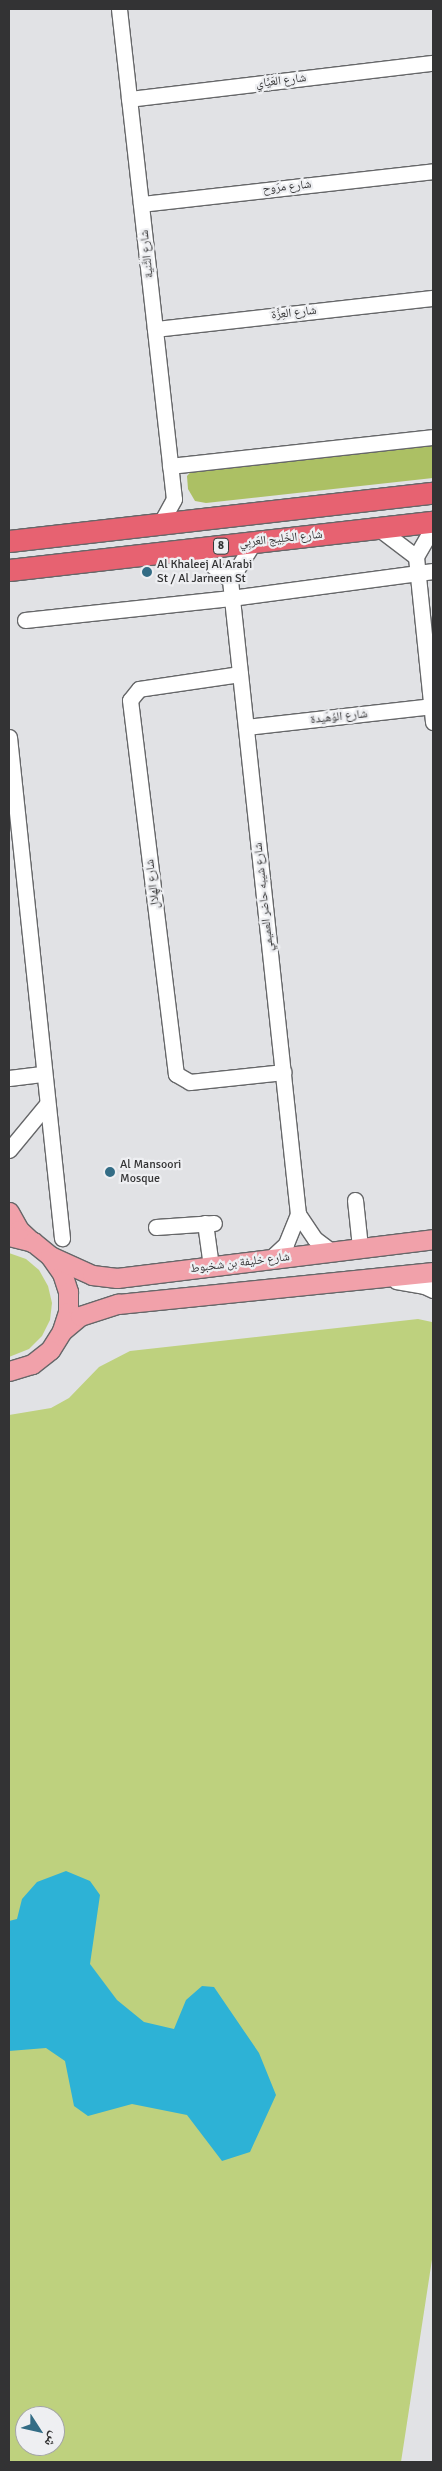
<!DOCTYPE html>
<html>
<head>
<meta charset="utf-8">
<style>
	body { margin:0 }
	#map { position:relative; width:442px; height:2471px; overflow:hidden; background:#e1e2e5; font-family:Signika,"Noto Naskh Arabic",sans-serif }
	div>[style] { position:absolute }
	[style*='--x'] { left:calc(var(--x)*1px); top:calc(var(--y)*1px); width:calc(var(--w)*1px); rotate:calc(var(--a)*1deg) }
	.green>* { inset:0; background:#bed17e }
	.forest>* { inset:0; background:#acc064 }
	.water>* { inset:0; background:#2db2d6 }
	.roads { filter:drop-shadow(1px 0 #666769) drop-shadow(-1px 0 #666769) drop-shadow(0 1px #666769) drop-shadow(0 -1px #666769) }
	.minor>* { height:15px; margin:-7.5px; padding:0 7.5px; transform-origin:7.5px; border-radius:7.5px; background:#fff }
	.major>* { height:19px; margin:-9.5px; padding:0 9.5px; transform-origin:9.5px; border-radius:9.5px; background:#f1a1aa }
	.highway>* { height:21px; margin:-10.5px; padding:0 10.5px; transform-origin:10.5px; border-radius:10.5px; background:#e76271 }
	.dots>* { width:14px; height:14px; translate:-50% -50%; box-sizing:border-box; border:2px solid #eeeff2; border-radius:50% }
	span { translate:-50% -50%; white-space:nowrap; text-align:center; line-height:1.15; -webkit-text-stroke:4.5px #eeeff2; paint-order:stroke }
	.shield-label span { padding:1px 4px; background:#eeeff2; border:1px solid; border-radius:4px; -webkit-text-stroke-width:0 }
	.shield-label { font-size:11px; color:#333334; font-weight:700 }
	.street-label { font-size:12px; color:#333334 }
	.poi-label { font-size:12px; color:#333334 }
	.left { translate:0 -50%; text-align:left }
	.frame { position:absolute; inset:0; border:10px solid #333334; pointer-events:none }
	.north { position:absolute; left:15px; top:2406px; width:50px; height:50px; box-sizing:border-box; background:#eeeff2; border:1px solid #a3a4a6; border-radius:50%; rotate:125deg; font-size:14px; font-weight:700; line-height:20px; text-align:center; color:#333334 }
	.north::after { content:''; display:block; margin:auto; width:18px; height:22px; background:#336c85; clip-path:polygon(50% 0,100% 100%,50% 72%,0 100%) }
</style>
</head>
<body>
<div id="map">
	<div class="green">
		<i style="clip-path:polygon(9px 1253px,26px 1259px,39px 1270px,48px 1286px,52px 1303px,50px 1320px,42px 1336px,29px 1349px,9px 1357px)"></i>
		<i style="clip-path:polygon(evenodd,418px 1319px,432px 1322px,433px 1330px,433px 2253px,401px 2462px,9px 2462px,9px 1415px,51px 1408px,69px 1398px,99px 1367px,130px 1351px,418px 1319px,25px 2416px,55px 2416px,55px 2446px,25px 2446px,25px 2416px)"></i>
	</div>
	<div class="forest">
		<i style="clip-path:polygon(433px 439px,433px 478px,206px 503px,195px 501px,188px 489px,187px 476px,196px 466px)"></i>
	</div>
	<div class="water">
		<i style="clip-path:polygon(66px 1871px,90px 1881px,100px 1895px,90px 1964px,117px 2000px,144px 2022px,174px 2029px,186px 2000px,202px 1986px,214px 1987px,259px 2053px,276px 2095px,250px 2152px,222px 2161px,187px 2115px,132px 2104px,88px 2116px,74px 2106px,65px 2061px,46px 2048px,9px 2051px,9px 1921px,17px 1919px,22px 1899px,37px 1882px)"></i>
	</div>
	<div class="roads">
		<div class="minor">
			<i style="--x:119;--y:9;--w:493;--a:83.6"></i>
			<i style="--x:174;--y:499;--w:29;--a:119"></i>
			<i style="--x:129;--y:99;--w:306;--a:-6.8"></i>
			<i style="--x:141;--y:204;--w:294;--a:-6.4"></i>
			<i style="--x:155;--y:329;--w:280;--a:-6.4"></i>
			<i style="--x:170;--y:466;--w:265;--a:-6.3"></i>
			<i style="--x:433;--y:527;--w:34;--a:120"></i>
			<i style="--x:416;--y:557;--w:166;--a:84.1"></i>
			<i style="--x:378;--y:528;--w:48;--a:37.3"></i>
			<i style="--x:254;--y:542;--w:45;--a:122.3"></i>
			<i style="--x:230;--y:580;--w:638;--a:83.88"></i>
			<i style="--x:298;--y:1214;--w:32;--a:112"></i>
			<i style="--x:286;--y:1244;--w:22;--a:137"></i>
			<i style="--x:192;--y:549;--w:49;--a:39.2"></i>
			<i style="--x:25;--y:620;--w:207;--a:-6.1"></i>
			<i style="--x:231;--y:598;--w:204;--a:-7.6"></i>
			<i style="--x:240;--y:674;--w:102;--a:171.6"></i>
			<i style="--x:139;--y:689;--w:14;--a:129"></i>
			<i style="--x:130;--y:700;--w:377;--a:83"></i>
			<i style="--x:176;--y:1074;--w:16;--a:30"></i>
			<i style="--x:190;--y:1082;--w:94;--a:-6.1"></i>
			<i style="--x:246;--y:727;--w:188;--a:-6.4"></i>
			<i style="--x:9;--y:737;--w:504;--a:83.96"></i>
			<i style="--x:9;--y:1078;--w:35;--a:-7"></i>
			<i style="--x:9;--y:1150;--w:60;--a:-50.4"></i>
			<i style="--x:355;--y:1200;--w:47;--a:83.9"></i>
			<i style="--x:298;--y:1214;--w:30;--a:56"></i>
			<i style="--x:315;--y:1239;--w:20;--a:37"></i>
			<i style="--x:205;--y:1223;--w:43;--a:82.1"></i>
			<i style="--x:156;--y:1227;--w:58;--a:-3.9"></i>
			<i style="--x:396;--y:1281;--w:28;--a:10"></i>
			<i style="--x:424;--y:1286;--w:10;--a:24"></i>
		</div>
		<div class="major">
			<i style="--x:9;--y:1212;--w:21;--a:61"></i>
			<i style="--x:19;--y:1230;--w:18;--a:43"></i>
			<i style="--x:9;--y:1236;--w:25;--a:14"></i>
			<i style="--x:33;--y:1242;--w:22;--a:39"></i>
			<i style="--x:50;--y:1256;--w:21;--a:55"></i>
			<i style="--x:62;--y:1273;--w:20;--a:72"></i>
			<i style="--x:68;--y:1292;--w:20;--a:90"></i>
			<i style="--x:68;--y:1312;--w:20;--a:108"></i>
			<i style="--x:62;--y:1331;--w:22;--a:122"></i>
			<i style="--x:50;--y:1350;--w:23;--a:142"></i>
			<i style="--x:32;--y:1364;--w:24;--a:163"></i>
			<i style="--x:50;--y:1256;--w:46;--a:24.3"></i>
			<i style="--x:92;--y:1275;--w:25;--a:7"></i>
			<i style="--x:117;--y:1278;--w:318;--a:-7"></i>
			<i style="--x:62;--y:1331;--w:23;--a:-40"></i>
			<i style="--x:80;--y:1316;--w:40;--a:-18"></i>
			<i style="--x:118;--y:1304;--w:317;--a:-5.8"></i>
		</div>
		<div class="highway">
			<i style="--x:9;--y:541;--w:427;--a:-6.5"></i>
			<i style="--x:9;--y:570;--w:427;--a:-6.5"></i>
		</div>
	</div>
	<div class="dots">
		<i style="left:147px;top:572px;background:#336c85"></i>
		<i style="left:110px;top:1172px;background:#336c85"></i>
	</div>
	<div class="shield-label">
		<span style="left:221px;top:546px">8</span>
	</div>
	<div class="street-label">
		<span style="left:281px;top:81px;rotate:-7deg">شارع العَيَّاي</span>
		<span style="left:287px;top:187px;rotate:-6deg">شارع مرَوح</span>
		<span style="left:147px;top:254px;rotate:-96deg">شارع الثَّنية</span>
		<span style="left:294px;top:313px;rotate:-6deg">شارع العِزَّة</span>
		<span style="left:281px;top:539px;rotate:-6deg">شارع الخَلِيج العَربِي</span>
		<span style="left:339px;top:717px;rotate:-6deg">شارع الوُهَيدة</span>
		<span style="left:153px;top:884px;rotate:-97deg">شارع الهِلال</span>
		<span style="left:264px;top:897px;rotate:-96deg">شارع شيبه حاضر العميمي</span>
		<span style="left:240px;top:1263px;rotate:-7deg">شارع خليفة بن شخبوط</span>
	</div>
	<div class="poi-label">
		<span class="left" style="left:157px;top:572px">Al Khaleej Al Arabi<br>St / Al Jarneen St</span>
		<span class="left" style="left:120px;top:1172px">Al Mansoori<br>Mosque</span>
	</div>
	<div class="frame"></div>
	<div class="north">ش</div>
</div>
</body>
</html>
